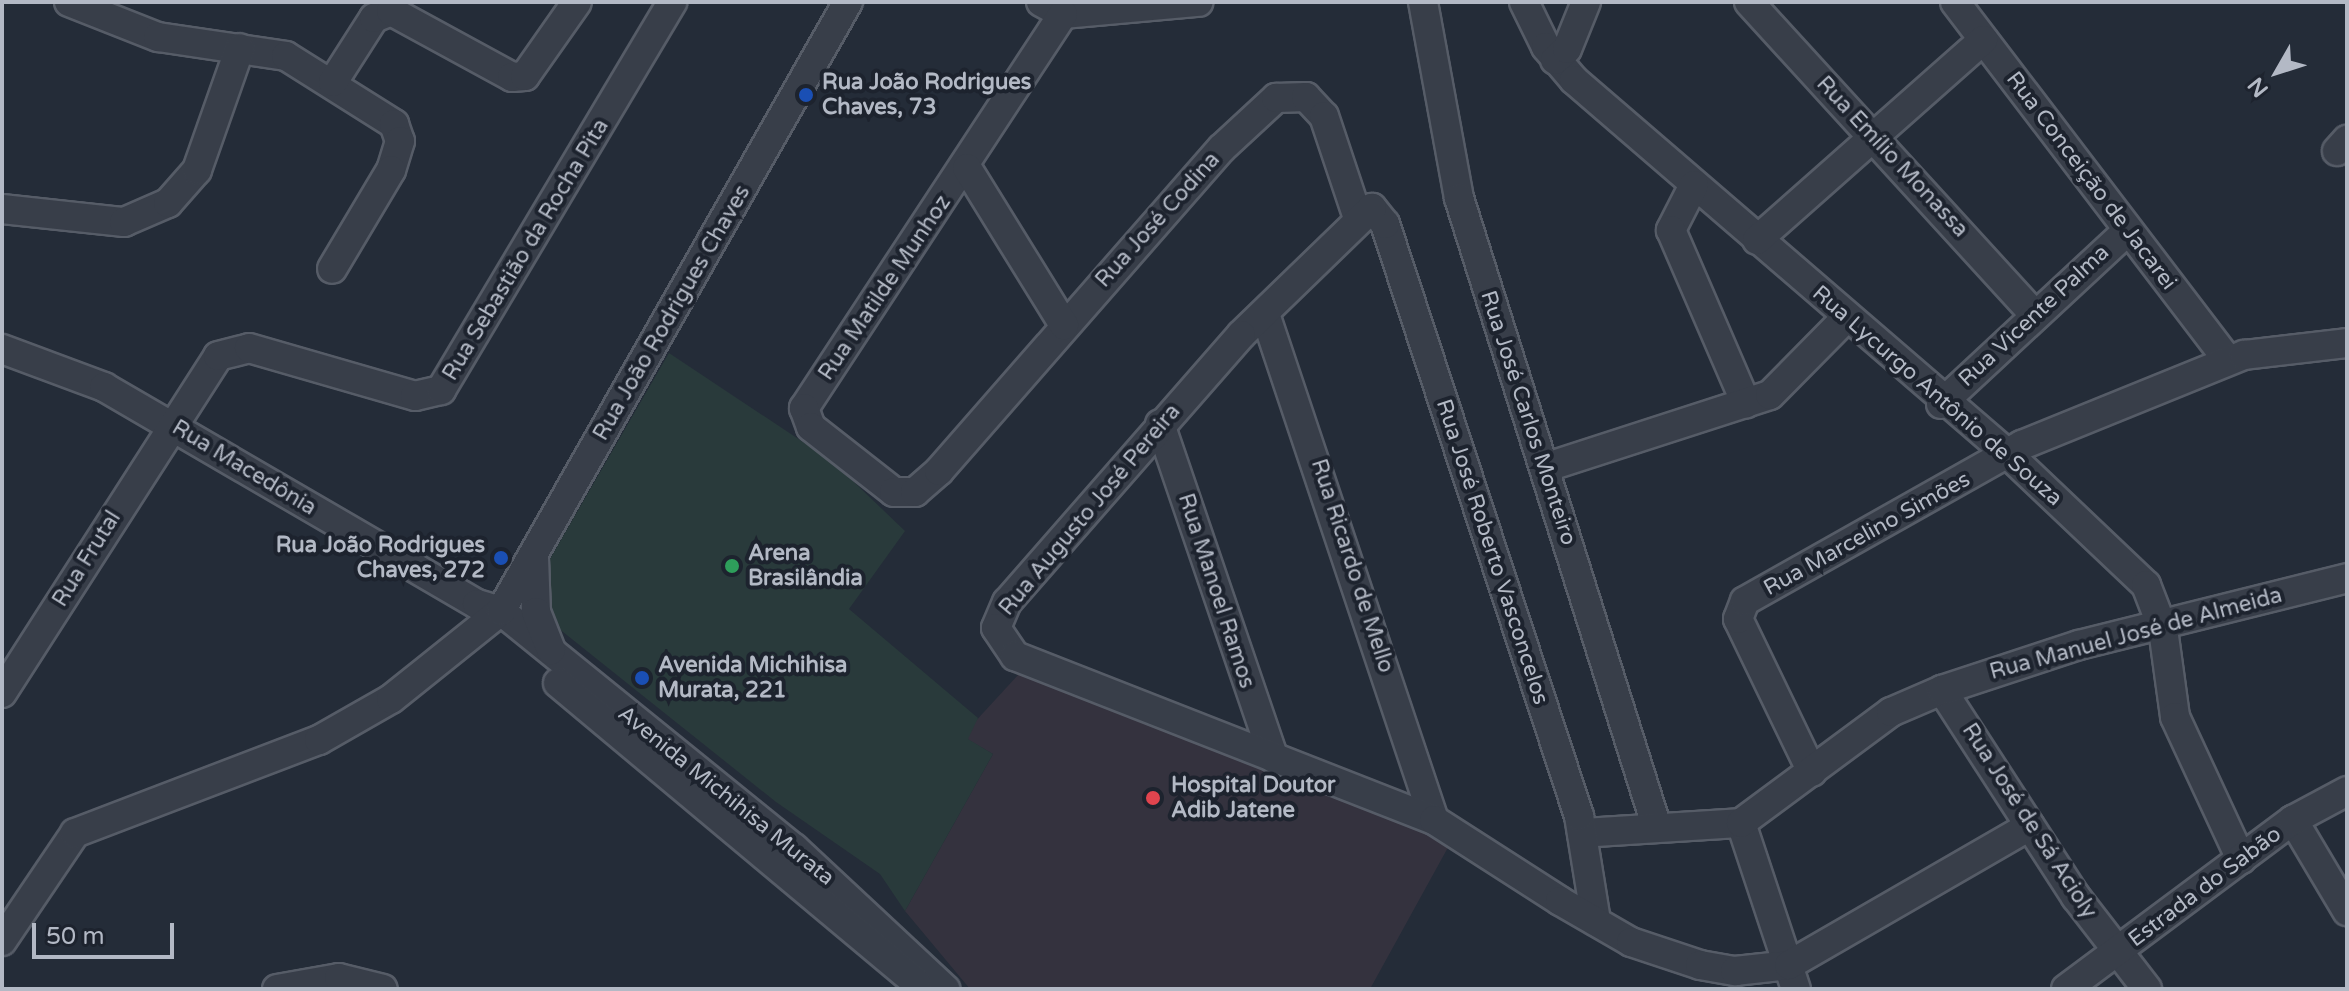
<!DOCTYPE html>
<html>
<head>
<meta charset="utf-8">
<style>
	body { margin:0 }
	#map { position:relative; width:2349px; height:991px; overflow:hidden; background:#242c38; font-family:"Varela Round",sans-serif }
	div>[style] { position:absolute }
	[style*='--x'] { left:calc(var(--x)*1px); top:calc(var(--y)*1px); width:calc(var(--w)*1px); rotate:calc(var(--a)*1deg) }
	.medical>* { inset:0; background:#34323e }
	.green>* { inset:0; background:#293a3b }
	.roads { filter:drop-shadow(2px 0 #565c67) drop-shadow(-2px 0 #565c67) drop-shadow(0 2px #565c67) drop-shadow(0 -2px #565c67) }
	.minor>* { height:28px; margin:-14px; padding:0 14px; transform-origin:14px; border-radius:14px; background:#383e49 }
	.dots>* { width:22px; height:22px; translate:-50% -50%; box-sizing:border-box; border:4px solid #1d232e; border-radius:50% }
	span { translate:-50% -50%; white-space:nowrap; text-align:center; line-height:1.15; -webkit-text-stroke:8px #1d232e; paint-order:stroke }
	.poi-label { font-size:22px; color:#b3b9c5; font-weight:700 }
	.left { translate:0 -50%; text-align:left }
	.right { translate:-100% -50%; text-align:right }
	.street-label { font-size:22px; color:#b3b9c5 }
	.frame { position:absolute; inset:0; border:4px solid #b3b9c5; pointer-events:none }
	.north { position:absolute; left:2237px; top:32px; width:80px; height:80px; -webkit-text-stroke:6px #1d232e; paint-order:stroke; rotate:231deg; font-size:22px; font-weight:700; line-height:32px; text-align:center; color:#b3b9c5 }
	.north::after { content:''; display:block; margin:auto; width:28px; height:36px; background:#b3b9c5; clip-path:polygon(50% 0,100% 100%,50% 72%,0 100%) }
	.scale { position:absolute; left:32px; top:923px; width:142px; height:36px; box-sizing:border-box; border:4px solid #b3b9c5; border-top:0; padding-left:10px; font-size:24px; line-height:28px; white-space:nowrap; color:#b3b9c5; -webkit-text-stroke:6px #1d232e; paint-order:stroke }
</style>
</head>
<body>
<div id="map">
	<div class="medical">
		<i style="clip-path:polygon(1019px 674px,1451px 842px,1370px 989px,970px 989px,905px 911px,993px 754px,967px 739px,972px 725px)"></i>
	</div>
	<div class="green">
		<i style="clip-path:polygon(669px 353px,833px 462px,905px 531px,849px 609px,978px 718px,968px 739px,993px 754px,905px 911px,880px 874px,776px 802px,548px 620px,547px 564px)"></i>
	</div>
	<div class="roads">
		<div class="minor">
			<i style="--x:69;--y:2;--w:96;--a:21.5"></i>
			<i style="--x:158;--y:37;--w:129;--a:8.4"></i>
			<i style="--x:286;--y:56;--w:128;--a:32.2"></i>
			<i style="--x:394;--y:124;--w:18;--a:71"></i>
			<i style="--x:400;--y:141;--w:30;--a:107"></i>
			<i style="--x:391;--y:170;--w:115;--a:120.8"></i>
			<i style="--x:1041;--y:2;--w:25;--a:29"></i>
			<i style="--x:1063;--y:14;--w:136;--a:-5.1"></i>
			<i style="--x:1423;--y:2;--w:199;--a:79.6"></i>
			<i style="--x:1459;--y:198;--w:660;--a:72.55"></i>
			<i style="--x:1524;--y:2;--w:50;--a:63.9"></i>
			<i style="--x:1546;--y:47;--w:43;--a:49.7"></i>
			<i style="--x:1574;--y:80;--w:574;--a:40.76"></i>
			<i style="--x:2009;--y:455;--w:189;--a:43.5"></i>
			<i style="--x:2146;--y:585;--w:47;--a:68.9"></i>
			<i style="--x:2163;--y:629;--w:89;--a:82.2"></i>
			<i style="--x:2175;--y:717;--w:157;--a:65.1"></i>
			<i style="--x:1749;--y:2;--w:423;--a:47.6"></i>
			<i style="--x:1955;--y:2;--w:450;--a:52.7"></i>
			<i style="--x:1063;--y:14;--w:472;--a:123.3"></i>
			<i style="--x:804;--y:408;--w:20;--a:70"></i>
			<i style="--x:811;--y:427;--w:105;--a:38.1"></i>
			<i style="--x:894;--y:492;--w:21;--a:0"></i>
			<i style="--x:915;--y:492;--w:32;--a:-41"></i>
			<i style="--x:939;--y:471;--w:429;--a:-48.8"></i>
			<i style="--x:1222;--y:148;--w:74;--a:-42.8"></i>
			<i style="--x:1276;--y:98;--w:30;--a:-2"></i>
			<i style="--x:1306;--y:97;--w:26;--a:47"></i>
			<i style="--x:1324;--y:116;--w:104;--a:71.6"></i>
			<i style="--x:1555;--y:60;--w:16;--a:-43"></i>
			<i style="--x:1567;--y:49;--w:51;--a:-68"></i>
			<i style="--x:333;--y:82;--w:76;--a:-57.4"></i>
			<i style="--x:374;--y:18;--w:18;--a:-22"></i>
			<i style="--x:391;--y:11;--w:138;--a:28.6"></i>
			<i style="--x:512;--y:77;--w:13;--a:-4"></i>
			<i style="--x:525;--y:76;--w:90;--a:-54.9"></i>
			<i style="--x:2337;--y:151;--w:15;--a:-48"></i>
			<i style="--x:967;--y:168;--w:185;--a:58.3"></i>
			<i style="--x:1694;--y:185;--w:51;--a:117.1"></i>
			<i style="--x:1671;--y:230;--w:189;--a:66.6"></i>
			<i style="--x:2;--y:209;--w:123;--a:6.1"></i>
			<i style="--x:124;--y:222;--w:48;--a:-23.4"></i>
			<i style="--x:168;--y:203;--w:44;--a:-48.7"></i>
			<i style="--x:197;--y:170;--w:129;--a:-70.6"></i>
			<i style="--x:1757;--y:240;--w:302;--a:-41.5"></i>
			<i style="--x:1265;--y:314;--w:533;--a:71.53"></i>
			<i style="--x:2;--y:349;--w:109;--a:20.4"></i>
			<i style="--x:104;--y:387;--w:432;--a:30.2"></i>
			<i style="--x:477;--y:604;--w:25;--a:16"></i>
			<i style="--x:501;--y:611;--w:377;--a:39"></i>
			<i style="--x:794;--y:848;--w:207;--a:43"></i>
			<i style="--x:1941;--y:404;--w:255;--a:-42.9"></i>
			<i style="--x:1160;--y:424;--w:353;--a:71.2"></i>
			<i style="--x:1544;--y:468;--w:237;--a:-17.9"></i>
			<i style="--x:1770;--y:395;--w:107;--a:-45.4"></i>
			<i style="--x:534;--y:558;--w:54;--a:87.9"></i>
			<i style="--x:536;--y:612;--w:41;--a:68.5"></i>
			<i style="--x:558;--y:683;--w:466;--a:39.9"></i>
			<i style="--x:1942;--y:690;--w:247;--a:57.1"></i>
			<i style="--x:2076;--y:897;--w:116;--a:52.3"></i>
			<i style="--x:2;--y:693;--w:400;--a:-57.3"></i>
			<i style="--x:218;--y:356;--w:32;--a:-14"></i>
			<i style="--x:249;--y:348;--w:173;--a:16.1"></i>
			<i style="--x:415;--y:396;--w:27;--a:-13"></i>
			<i style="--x:441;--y:390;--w:452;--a:-59.2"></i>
			<i style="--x:1812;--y:772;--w:170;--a:-115.8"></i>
			<i style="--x:1738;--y:619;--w:19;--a:-69"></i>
			<i style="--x:1745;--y:601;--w:318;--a:-29.4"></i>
			<i style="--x:2022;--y:445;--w:240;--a:-22.1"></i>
			<i style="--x:2244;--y:355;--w:104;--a:-6.6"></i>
			<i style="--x:2293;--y:820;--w:106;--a:59.3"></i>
			<i style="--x:1741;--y:823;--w:175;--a:71.7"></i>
			<i style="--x:1582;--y:833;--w:159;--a:-3.6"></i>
			<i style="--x:1741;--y:823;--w:187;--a:-36.5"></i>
			<i style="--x:1891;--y:712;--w:56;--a:-23.3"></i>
			<i style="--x:1942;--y:690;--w:144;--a:-18.2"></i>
			<i style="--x:2079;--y:645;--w:276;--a:-14"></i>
			<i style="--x:1596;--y:921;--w:106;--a:-99.2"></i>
			<i style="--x:1579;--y:816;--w:623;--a:-108.14"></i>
			<i style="--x:1385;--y:224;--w:21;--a:-129"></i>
			<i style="--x:1372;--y:208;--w:182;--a:135.9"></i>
			<i style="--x:1241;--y:335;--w:355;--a:131.2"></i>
			<i style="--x:1007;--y:602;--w:28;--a:113"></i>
			<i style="--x:996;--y:628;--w:34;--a:56"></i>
			<i style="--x:1015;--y:656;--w:450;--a:21.4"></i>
			<i style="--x:1434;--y:820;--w:150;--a:32.7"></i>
			<i style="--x:1560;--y:901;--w:82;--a:30"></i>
			<i style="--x:1631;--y:942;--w:73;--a:18.4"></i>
			<i style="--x:1700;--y:965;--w:36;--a:10"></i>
			<i style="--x:1735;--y:971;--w:54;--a:-6.3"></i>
			<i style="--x:1789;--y:965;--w:278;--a:-30"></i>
			<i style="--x:2;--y:941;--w:130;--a:-55.9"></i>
			<i style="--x:75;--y:833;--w:261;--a:-20.9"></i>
			<i style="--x:319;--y:740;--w:83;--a:-29.7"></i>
			<i style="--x:391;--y:699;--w:141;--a:-38.7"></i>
			<i style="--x:501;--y:611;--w:701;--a:-60.33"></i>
			<i style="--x:277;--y:989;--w:63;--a:-10.1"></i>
			<i style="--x:339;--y:978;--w:45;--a:14"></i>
			<i style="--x:2066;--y:989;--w:283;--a:-36.7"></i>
			<i style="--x:2293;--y:820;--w:61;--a:-28.2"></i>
		</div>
	</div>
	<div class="dots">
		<i style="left:806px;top:95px;background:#1a4fb4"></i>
		<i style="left:501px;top:558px;background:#1a4fb4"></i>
		<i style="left:732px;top:566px;background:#2e9e5b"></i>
		<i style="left:642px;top:678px;background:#1a4fb4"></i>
		<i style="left:1153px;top:798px;background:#e0444e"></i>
	</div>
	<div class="poi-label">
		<span class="left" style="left:822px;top:95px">Rua João Rodrigues<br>Chaves, 73</span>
		<span class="right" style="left:485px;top:558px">Rua João Rodrigues<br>Chaves, 272</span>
		<span class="left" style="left:748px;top:566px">Arena<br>Brasilândia</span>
		<span class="left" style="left:658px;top:678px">Avenida Michihisa<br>Murata, 221</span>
		<span class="left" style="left:1171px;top:798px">Hospital Doutor<br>Adib Jatene</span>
	</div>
	<div class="street-label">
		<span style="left:1892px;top:157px;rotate:47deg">Rua Emílio Monassa</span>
		<span style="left:2091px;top:181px;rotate:53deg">Rua Conceição de Jacarei</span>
		<span style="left:1158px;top:220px;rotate:-48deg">Rua José Codina</span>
		<span style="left:526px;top:250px;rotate:-59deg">Rua Sebastião da Rocha Pita</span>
		<span style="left:885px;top:288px;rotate:-56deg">Rua Matilde Munhoz</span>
		<span style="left:672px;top:313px;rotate:-60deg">Rua João Rodrigues Chaves</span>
		<span style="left:2034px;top:316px;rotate:-43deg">Rua Vicente Palma</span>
		<span style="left:1937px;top:396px;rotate:41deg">Rua Lycurgo Antônio de Souza</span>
		<span style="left:1528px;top:418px;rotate:72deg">Rua José Carlos Monteiro</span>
		<span style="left:244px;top:468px;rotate:31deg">Rua Macedônia</span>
		<span style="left:1090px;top:510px;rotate:-50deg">Rua Augusto José Pereira</span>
		<span style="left:1867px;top:534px;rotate:-29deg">Rua Marcelino Simões</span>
		<span style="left:1492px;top:552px;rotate:72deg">Rua José Roberto Vasconcelos</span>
		<span style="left:87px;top:559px;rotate:-58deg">Rua Frutal</span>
		<span style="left:1352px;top:566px;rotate:72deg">Rua Ricardo de Mello</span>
		<span style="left:1216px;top:591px;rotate:72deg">Rua Manoel Ramos</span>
		<span style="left:2136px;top:634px;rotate:-15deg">Rua Manuel José de Almeida</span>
		<span style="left:726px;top:796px;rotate:39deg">Avenida Michihisa Murata</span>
		<span style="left:2029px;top:821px;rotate:57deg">Rua José de Sá Acioly</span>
		<span style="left:2205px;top:887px;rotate:-37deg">Estrada do Sabão</span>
	</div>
	<div class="frame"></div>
	<div class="north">N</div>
	<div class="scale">50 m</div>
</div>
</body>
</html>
